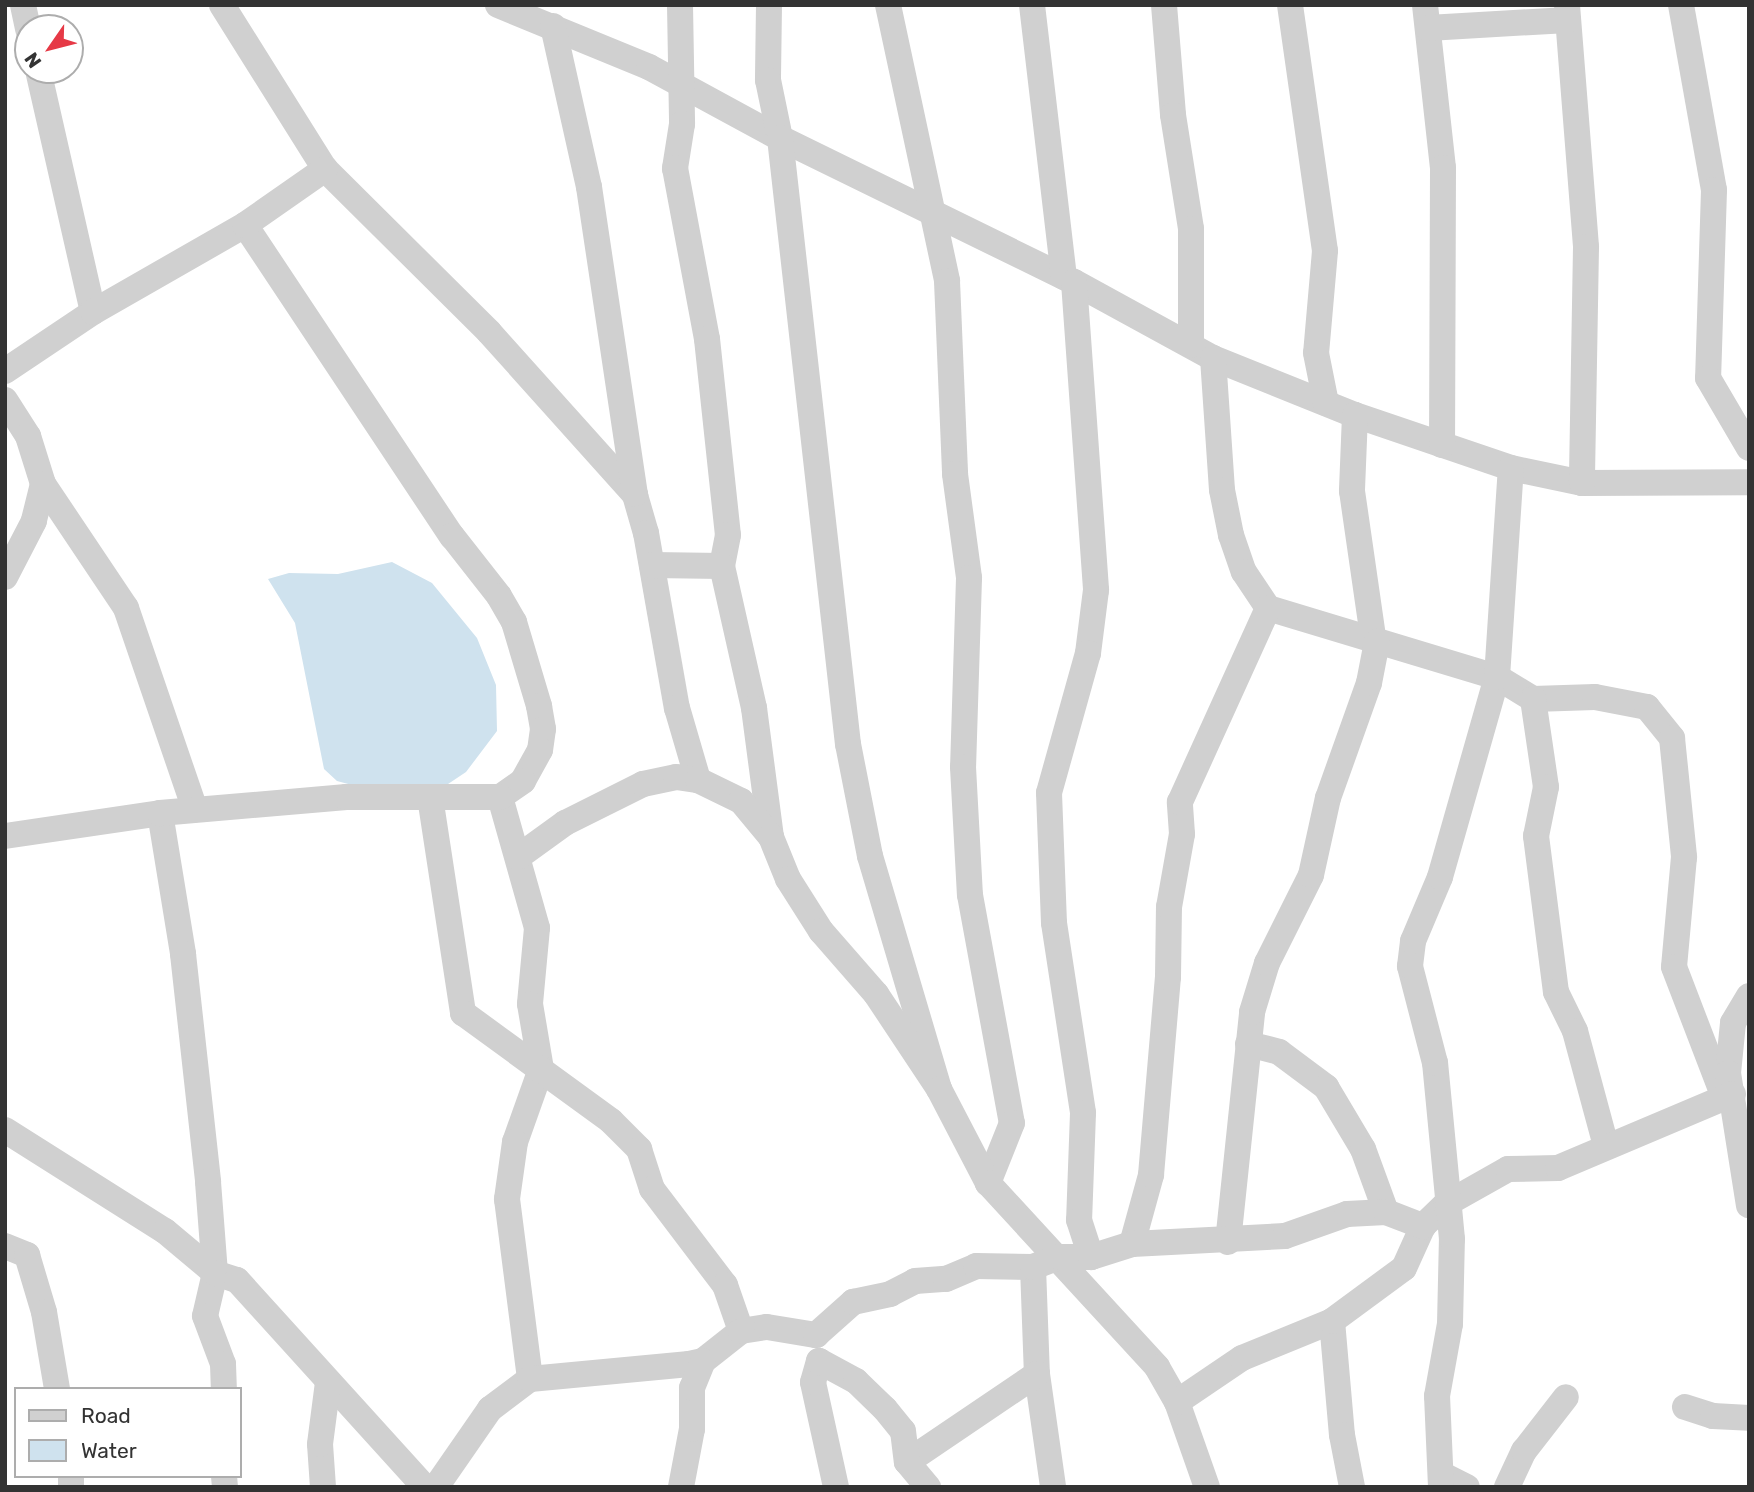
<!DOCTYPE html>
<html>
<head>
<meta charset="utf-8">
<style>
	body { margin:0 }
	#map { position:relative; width:1754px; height:1492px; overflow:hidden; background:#fff; font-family:Rubik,sans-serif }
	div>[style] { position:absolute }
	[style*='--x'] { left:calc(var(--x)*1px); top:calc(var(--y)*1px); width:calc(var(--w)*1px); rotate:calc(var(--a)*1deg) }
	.water>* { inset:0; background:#cfe2ee }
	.minor>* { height:26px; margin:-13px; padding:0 13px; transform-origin:13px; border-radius:13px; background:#d0d0d0 }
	span { translate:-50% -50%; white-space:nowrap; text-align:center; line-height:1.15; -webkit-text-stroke:7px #fff; paint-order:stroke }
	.frame { position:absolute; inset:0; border:7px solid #333; pointer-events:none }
	.legend { position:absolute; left:14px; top:1387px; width:228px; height:91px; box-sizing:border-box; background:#fff; border:2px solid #adadad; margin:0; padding:9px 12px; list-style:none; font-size:21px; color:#333 }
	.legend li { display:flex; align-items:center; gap:14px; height:35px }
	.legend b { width:35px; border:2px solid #adadad }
	.north { position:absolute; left:14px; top:14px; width:70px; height:70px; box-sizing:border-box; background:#fff; border:2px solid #adadad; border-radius:50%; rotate:235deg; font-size:19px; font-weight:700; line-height:28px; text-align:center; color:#333 }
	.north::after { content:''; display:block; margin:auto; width:24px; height:32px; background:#e63946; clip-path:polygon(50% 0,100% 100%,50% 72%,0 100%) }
</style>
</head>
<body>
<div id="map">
	<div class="water">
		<i style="clip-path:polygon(392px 562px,432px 583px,477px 638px,496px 685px,497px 731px,466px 772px,448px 784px,382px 793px,337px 781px,324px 769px,295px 623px,268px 579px,289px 573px,338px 574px)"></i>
	</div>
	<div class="minor">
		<i style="--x:23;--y:5;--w:25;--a:78"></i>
		<i style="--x:222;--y:5;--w:194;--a:57.9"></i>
		<i style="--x:325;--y:169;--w:231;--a:44.8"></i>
		<i style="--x:489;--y:332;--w:219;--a:48.1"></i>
		<i style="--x:635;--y:495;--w:40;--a:74"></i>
		<i style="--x:646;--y:533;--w:178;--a:80"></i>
		<i style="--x:677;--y:708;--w:75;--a:73.7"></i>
		<i style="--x:498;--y:5;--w:163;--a:22.3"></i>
		<i style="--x:649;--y:67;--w:149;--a:28.5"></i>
		<i style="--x:780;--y:138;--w:327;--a:26.1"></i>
		<i style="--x:1074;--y:282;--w:158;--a:28.7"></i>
		<i style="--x:1213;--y:358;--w:153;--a:21.9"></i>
		<i style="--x:1355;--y:415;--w:165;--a:18.8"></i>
		<i style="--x:1511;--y:468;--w:73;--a:11.9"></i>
		<i style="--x:1582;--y:483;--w:167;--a:-0.3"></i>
		<i style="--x:680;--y:5;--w:119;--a:89"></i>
		<i style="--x:682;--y:124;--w:45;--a:99"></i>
		<i style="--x:675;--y:168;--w:174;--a:79.4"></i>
		<i style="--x:707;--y:339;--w:197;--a:83.9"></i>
		<i style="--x:728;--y:535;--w:32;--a:101"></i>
		<i style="--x:722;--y:566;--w:146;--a:77.3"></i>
		<i style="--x:754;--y:708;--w:130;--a:82.5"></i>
		<i style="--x:769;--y:5;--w:75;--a:90.8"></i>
		<i style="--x:768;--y:80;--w:59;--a:78.3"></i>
		<i style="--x:780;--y:138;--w:610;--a:83.6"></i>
		<i style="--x:848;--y:744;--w:114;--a:78.9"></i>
		<i style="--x:870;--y:856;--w:243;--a:73.5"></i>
		<i style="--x:888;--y:5;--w:282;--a:77.9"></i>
		<i style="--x:947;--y:281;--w:193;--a:87.6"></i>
		<i style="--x:955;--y:474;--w:105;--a:82.3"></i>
		<i style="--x:969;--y:578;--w:189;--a:91.8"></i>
		<i style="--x:963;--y:767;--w:128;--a:86.9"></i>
		<i style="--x:970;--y:895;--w:232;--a:79.6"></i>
		<i style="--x:1012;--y:1123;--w:65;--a:111.8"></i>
		<i style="--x:1032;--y:5;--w:274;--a:83.3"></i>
		<i style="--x:1164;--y:5;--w:110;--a:85.3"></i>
		<i style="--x:1173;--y:115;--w:115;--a:81"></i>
		<i style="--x:1191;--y:229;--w:116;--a:90"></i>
		<i style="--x:1290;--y:5;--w:248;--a:81.9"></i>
		<i style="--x:1325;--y:251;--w:102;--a:95"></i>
		<i style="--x:1316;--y:353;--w:51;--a:78.7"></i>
		<i style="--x:1425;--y:5;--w:164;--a:83.7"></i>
		<i style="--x:1443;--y:168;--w:277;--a:90.2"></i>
		<i style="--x:1567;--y:5;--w:243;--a:85.5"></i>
		<i style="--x:1586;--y:247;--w:236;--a:91"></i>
		<i style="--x:1681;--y:5;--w:188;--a:79.9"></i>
		<i style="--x:1714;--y:190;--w:188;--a:91.8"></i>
		<i style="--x:1708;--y:378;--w:81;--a:59.6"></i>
		<i style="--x:553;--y:26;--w:165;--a:77.4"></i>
		<i style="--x:589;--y:187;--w:310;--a:81.5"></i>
		<i style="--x:1428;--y:28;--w:140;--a:-3.3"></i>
		<i style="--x:38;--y:70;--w:248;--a:77.2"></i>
		<i style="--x:245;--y:225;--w:374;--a:56.4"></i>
		<i style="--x:452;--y:536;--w:76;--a:51.9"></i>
		<i style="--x:499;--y:596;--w:30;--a:60"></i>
		<i style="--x:514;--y:622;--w:88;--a:73.4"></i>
		<i style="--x:539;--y:706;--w:23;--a:80"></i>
		<i style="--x:543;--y:729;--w:21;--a:98"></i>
		<i style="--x:540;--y:750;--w:35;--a:119"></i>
		<i style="--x:523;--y:781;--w:28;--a:145"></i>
		<i style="--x:500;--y:797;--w:136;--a:74.2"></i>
		<i style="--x:537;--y:928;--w:76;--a:95.3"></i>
		<i style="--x:530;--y:1004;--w:66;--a:80.4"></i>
		<i style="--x:541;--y:1069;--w:77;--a:109.6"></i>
		<i style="--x:515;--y:1142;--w:58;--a:98"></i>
		<i style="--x:507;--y:1199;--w:181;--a:82.7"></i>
		<i style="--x:1074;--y:282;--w:309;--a:85.9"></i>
		<i style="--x:1096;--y:590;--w:64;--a:97.2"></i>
		<i style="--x:1088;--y:653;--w:145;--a:105.6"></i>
		<i style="--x:1049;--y:793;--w:130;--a:87.8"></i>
		<i style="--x:1054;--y:923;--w:192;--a:81.3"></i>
		<i style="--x:1083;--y:1113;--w:107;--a:92.1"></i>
		<i style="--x:1079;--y:1220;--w:39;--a:72"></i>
		<i style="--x:1213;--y:358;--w:132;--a:86.1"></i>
		<i style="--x:1222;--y:490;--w:46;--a:78.7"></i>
		<i style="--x:1231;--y:535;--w:39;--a:71"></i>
		<i style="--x:1244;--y:572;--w:43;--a:56.3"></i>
		<i style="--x:1268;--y:608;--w:239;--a:16.8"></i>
		<i style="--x:1497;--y:677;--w:42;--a:31.4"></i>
		<i style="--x:1533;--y:699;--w:62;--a:-1.8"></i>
		<i style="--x:1595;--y:697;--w:53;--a:10.9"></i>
		<i style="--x:1647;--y:707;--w:40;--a:51"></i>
		<i style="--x:1672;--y:738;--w:120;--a:84.2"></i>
		<i style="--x:1684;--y:857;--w:110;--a:95.2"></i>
		<i style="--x:1674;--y:967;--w:139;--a:69"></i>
		<i style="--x:5;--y:371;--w:106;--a:-33.8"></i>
		<i style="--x:93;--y:312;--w:175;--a:-29.8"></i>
		<i style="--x:245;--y:225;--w:98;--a:-35"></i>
		<i style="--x:5;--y:400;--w:43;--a:57.4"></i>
		<i style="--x:28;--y:436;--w:50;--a:72.6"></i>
		<i style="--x:43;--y:484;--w:38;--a:104"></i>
		<i style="--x:34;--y:521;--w:63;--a:117.4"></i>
		<i style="--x:1355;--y:415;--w:76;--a:92.3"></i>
		<i style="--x:1352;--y:491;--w:154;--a:81.8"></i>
		<i style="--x:43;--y:484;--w:149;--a:56.2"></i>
		<i style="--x:126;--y:608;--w:213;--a:71.1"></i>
		<i style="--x:652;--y:565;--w:70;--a:0.8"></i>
		<i style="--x:1533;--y:699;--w:89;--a:81.6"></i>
		<i style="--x:1546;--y:787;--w:50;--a:101.5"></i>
		<i style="--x:1536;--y:836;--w:157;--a:82.7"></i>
		<i style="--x:1556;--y:992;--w:43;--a:64"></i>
		<i style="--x:1575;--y:1031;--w:119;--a:74.9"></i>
		<i style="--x:430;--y:797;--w:219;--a:81.3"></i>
		<i style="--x:463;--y:1013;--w:183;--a:36.1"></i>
		<i style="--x:611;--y:1121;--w:40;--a:45"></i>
		<i style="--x:639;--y:1149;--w:42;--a:72"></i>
		<i style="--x:652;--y:1189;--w:121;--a:52.8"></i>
		<i style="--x:725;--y:1285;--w:49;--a:70.8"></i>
		<i style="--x:160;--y:813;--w:143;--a:80.7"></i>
		<i style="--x:183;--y:954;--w:229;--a:83.7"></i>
		<i style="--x:208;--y:1182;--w:91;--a:85.6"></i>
		<i style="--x:215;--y:1273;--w:44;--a:103.1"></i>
		<i style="--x:205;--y:1316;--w:51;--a:69.4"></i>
		<i style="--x:223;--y:1364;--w:25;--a:88"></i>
		<i style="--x:5;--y:836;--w:157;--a:-8.4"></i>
		<i style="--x:160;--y:813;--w:187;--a:-4.9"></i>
		<i style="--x:346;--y:797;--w:154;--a:0"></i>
		<i style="--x:518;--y:857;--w:58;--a:-35.9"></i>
		<i style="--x:565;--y:823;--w:87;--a:-26.6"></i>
		<i style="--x:643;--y:784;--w:34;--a:-12"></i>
		<i style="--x:676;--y:777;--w:22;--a:8"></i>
		<i style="--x:698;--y:780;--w:48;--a:26"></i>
		<i style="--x:741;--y:801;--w:47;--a:50.2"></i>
		<i style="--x:771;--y:837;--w:45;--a:68"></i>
		<i style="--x:788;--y:879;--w:62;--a:57.6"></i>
		<i style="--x:821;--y:931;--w:84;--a:48.9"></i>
		<i style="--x:876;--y:994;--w:114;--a:56.4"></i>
		<i style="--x:939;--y:1089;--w:106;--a:62.5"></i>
		<i style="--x:988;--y:1183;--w:250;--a:47.4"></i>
		<i style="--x:1157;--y:1367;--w:40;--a:60.3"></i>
		<i style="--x:1177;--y:1402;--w:90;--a:70.6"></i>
		<i style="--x:1749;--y:996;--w:31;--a:121"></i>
		<i style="--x:1733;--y:1023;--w:50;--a:95.7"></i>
		<i style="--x:1728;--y:1073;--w:134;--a:81"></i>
		<i style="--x:1248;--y:1044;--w:32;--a:14"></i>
		<i style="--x:1279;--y:1052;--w:59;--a:36.7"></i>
		<i style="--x:1326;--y:1087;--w:72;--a:59.2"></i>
		<i style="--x:1363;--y:1149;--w:67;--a:69.9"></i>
		<i style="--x:5;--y:1130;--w:189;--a:32.3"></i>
		<i style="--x:165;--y:1231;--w:65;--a:40"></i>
		<i style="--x:215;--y:1273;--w:23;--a:18"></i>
		<i style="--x:237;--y:1280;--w:280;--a:47.8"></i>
		<i style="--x:1228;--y:1242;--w:231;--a:-84"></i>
		<i style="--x:1252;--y:1012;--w:51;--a:-73"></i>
		<i style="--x:1267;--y:963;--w:98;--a:-63.4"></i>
		<i style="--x:1311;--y:875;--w:79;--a:-77.6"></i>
		<i style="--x:1328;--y:798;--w:122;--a:-70.4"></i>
		<i style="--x:1369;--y:683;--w:42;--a:-79"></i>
		<i style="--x:1132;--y:1244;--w:72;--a:-74.6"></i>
		<i style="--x:1151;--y:1175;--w:199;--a:-85.1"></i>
		<i style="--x:1168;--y:977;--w:70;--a:-89.2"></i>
		<i style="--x:1169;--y:907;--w:74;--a:-79.9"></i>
		<i style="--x:1182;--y:834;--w:32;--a:-94"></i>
		<i style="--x:1180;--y:802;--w:213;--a:-65.6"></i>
		<i style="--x:5;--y:1246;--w:24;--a:22"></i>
		<i style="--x:27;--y:1255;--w:59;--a:73.4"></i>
		<i style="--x:44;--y:1312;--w:78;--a:80.4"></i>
		<i style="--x:1033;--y:1267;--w:107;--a:87.9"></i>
		<i style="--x:1037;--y:1374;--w:114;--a:81.9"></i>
		<i style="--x:1332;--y:1321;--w:114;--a:85"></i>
		<i style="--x:1342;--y:1435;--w:53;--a:79.1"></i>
		<i style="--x:1177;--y:1402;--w:78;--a:-34.1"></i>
		<i style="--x:1242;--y:1358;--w:97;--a:-22.3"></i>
		<i style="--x:1332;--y:1321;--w:89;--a:-36.4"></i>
		<i style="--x:1404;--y:1268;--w:46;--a:-65.7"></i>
		<i style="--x:1685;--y:1407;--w:29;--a:18"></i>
		<i style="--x:1713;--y:1416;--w:36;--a:3"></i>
		<i style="--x:907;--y:1462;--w:157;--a:-34.1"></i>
		<i style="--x:1441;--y:1474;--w:29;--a:27"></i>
		<i style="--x:224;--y:1476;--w:11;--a:85"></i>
		<i style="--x:71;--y:1487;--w:11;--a:-90"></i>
		<i style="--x:323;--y:1487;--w:43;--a:-94"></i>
		<i style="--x:320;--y:1444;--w:63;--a:-82.6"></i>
		<i style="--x:436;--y:1487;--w:95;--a:-55.3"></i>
		<i style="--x:490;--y:1409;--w:50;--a:-36.9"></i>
		<i style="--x:530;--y:1379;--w:160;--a:-5.4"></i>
		<i style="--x:689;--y:1364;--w:14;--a:-12"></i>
		<i style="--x:703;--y:1361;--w:48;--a:-38.3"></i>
		<i style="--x:741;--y:1331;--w:26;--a:-9"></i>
		<i style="--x:767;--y:1327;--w:50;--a:9.3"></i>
		<i style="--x:816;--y:1335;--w:50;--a:-41.7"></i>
		<i style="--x:853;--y:1302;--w:38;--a:-12"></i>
		<i style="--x:890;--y:1294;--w:28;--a:-27"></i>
		<i style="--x:915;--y:1281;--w:31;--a:-4"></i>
		<i style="--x:946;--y:1279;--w:33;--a:-23"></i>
		<i style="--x:976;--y:1266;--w:57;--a:1"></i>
		<i style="--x:1033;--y:1267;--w:28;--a:-21"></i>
		<i style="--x:1059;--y:1257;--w:32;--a:0"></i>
		<i style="--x:1091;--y:1257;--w:43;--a:-17.6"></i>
		<i style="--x:1132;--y:1244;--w:153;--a:-3"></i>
		<i style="--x:1285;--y:1236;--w:66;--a:-19.5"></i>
		<i style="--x:1347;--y:1214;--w:39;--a:-3"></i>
		<i style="--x:1386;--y:1212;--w:40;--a:21"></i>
		<i style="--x:1423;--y:1226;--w:32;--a:-44"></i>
		<i style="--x:1446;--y:1204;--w:71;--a:-29.4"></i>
		<i style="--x:1508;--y:1169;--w:50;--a:-1.1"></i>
		<i style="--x:1558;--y:1168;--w:190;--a:-22.9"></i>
		<i style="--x:681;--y:1487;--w:59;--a:-79.3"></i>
		<i style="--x:692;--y:1429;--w:41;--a:-90"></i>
		<i style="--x:692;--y:1388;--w:29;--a:-68"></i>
		<i style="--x:836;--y:1487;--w:107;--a:-102.4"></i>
		<i style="--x:813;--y:1382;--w:22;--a:-74"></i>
		<i style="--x:819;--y:1361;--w:42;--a:28.4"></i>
		<i style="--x:856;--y:1381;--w:40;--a:44"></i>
		<i style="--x:885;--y:1409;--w:28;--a:51"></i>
		<i style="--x:903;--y:1431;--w:31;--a:83"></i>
		<i style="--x:907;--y:1462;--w:33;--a:50"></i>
		<i style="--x:1441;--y:1487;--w:91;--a:-92.5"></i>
		<i style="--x:1437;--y:1396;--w:73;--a:-79.8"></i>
		<i style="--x:1450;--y:1324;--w:85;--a:-88.7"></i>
		<i style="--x:1452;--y:1239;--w:177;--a:-95.5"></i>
		<i style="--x:1435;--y:1063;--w:100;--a:-104.5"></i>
		<i style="--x:1410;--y:966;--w:25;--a:-83"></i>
		<i style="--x:1413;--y:941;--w:69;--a:-67.1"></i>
		<i style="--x:1440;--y:877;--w:208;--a:-74.1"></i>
		<i style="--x:1497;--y:677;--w:209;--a:-86.2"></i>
		<i style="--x:1507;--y:1487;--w:40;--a:-65"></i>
		<i style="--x:1524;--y:1451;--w:68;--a:-52.1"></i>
	</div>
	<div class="frame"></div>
	<ul class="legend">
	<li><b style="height:9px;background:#d0d0d0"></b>Road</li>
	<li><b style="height:19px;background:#cfe2ee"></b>Water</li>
	</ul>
	<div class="north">N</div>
</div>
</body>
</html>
